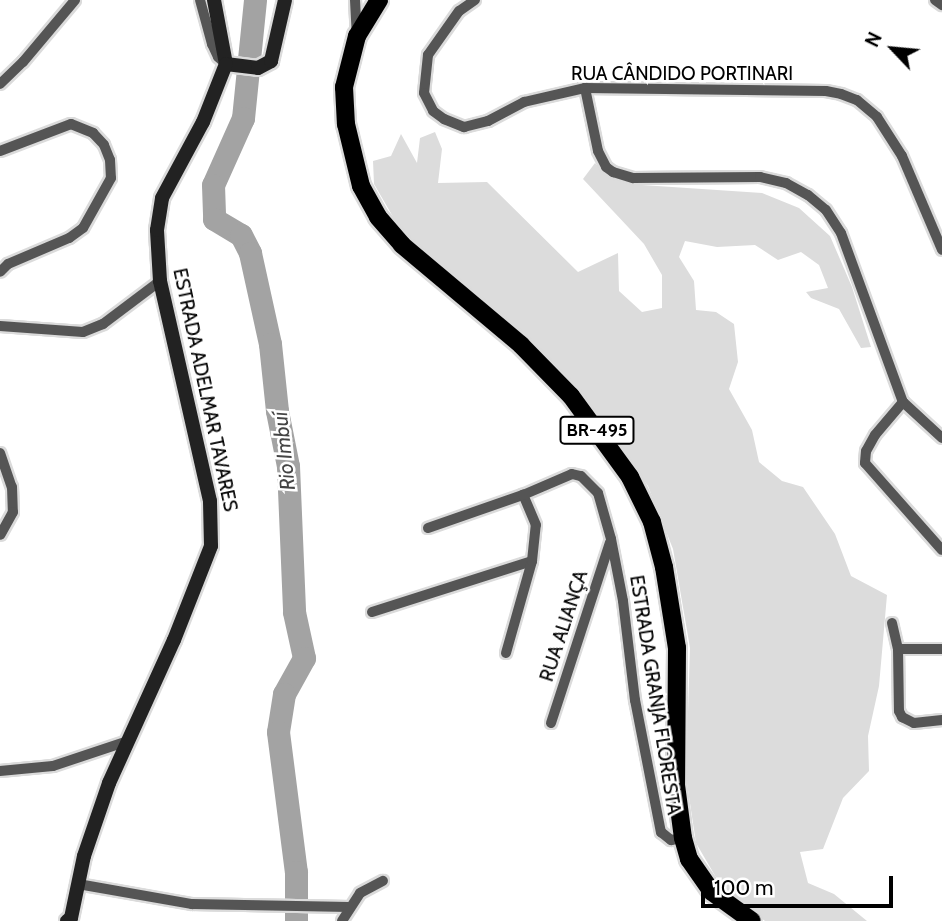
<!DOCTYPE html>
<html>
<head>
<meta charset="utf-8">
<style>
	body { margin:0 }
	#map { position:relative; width:942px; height:921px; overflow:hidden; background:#fff; font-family:Cabin,sans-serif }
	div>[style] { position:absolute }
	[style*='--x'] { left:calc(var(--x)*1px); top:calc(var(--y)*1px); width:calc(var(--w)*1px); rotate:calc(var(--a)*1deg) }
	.green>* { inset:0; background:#dcdcdc }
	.river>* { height:23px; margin:-11.5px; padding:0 11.5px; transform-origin:11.5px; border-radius:11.5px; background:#a3a3a3 }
	.roads { filter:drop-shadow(2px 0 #dbdbdb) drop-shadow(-2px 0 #dbdbdb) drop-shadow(0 2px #dbdbdb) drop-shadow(0 -2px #dbdbdb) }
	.street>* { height:10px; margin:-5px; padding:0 5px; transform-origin:5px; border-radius:5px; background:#555 }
	.secondary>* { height:14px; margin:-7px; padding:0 7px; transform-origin:7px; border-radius:7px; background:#222 }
	.primary>* { height:18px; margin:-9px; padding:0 9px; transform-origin:9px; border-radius:9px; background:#000 }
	span { translate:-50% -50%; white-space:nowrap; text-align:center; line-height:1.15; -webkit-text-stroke:5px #fff; paint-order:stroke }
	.shield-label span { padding:2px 5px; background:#fff; border:2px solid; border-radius:5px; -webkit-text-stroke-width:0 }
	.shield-label { font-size:18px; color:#000; font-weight:700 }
	.street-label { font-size:19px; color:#000 }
	.water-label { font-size:21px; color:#444; font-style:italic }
	.north { position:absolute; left:858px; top:14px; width:70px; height:70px; -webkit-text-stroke:5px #fff; paint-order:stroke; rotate:296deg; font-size:19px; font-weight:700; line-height:28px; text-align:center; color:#000 }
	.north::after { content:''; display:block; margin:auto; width:24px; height:32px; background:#000; clip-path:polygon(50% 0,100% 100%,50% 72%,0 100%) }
	.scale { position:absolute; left:701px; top:876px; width:192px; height:32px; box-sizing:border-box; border:4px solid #000; border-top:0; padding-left:9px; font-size:21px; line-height:24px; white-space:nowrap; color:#000; -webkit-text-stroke:5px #fff; paint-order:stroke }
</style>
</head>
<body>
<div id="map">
	<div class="green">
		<i style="clip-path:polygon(435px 132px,442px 149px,438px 183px,487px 182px,578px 272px,618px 253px,619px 291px,642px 312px,662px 308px,662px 275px,644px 244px,583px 179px,595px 163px,606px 175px,642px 185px,762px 193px,799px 208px,830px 236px,852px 287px,871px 347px,861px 348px,839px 309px,811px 298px,806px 292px,828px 288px,819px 265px,801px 252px,778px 260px,755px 245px,717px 247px,685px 241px,679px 257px,694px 281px,696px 310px,716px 312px,734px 324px,738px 362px,729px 389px,752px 430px,759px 462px,782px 481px,803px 487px,835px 534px,851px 576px,887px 595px,879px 686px,868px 736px,869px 771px,843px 798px,823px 849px,800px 852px,808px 883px,834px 894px,867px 921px,765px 921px,724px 891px,696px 843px,686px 777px,690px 648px,673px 549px,648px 486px,589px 405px,526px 335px,421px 250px,396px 222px,374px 184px,373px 161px,391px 156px,401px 134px,417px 163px,420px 138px)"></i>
	</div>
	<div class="river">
		<i style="--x:255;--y:0;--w:119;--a:95.8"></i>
		<i style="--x:243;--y:118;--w:73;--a:114.1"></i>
		<i style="--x:213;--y:185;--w:34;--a:88"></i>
		<i style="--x:214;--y:219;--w:31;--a:31"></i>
		<i style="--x:241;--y:235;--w:20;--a:63"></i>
		<i style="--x:250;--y:253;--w:93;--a:77.6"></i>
		<i style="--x:270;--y:344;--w:67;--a:84"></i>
		<i style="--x:277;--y:411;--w:56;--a:78.7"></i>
		<i style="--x:288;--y:466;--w:146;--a:87.6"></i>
		<i style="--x:294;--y:612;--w:47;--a:77.7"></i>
		<i style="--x:304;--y:658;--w:41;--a:119.1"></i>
		<i style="--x:284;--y:694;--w:38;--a:99"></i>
		<i style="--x:278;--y:732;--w:141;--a:82.7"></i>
		<i style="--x:296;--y:872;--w:49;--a:90"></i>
	</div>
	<div class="roads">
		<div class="street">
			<i style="--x:200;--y:0;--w:46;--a:74.7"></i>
			<i style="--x:212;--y:44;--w:14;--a:65"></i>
			<i style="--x:218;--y:57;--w:11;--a:41"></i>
			<i style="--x:355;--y:0;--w:36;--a:87"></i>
			<i style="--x:475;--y:0;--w:19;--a:145"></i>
			<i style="--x:459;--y:11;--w:54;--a:125.2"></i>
			<i style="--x:428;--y:55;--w:38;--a:96"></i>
			<i style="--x:424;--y:93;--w:20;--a:63"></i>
			<i style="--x:433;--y:111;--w:14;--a:36"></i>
			<i style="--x:444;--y:119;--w:22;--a:22"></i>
			<i style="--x:464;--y:127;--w:25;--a:-14"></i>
			<i style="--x:488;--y:121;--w:41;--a:-27.8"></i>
			<i style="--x:524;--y:102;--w:63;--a:-12.9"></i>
			<i style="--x:585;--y:88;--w:241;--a:0.7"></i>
			<i style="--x:826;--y:91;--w:15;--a:11"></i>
			<i style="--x:841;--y:94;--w:17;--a:21"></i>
			<i style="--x:857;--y:100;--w:26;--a:40"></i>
			<i style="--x:877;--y:117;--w:46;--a:57.3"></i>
			<i style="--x:902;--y:156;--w:102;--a:66.9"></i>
			<i style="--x:935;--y:0;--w:9;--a:36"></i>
			<i style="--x:0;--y:84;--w:32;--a:-44"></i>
			<i style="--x:23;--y:62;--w:81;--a:-50"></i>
			<i style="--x:585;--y:88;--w:64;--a:78.3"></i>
			<i style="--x:598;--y:151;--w:18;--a:63"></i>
			<i style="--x:606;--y:167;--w:9;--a:36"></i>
			<i style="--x:613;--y:172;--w:21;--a:17"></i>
			<i style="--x:633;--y:178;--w:127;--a:-0.5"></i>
			<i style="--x:760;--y:177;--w:27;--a:13"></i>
			<i style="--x:786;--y:183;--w:25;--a:29"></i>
			<i style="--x:808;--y:195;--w:23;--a:40"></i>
			<i style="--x:826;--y:210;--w:27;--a:57"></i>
			<i style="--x:841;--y:233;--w:180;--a:69.9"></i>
			<i style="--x:903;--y:402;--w:53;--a:42.7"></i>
			<i style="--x:0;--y:151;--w:76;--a:-20.8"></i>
			<i style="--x:71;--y:124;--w:24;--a:22"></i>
			<i style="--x:93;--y:133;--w:16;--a:47"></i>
			<i style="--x:104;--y:145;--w:16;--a:68"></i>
			<i style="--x:110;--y:160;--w:18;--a:87"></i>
			<i style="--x:111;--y:178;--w:57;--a:119.2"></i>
			<i style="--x:83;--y:228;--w:17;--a:144"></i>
			<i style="--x:69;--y:238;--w:66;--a:156.9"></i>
			<i style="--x:8;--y:264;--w:11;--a:135"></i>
			<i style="--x:0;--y:326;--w:83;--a:4.1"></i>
			<i style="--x:83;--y:332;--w:22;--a:-22"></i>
			<i style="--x:103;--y:324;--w:71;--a:-37"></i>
			<i style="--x:903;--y:402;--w:43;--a:130.3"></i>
			<i style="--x:875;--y:435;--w:18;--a:119"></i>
			<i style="--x:866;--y:451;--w:12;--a:95"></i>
			<i style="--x:865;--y:463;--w:116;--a:48.5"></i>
			<i style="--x:0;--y:453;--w:36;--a:71"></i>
			<i style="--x:12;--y:487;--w:25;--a:88"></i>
			<i style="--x:13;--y:512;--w:26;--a:119"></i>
			<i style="--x:428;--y:528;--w:101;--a:-19.2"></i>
			<i style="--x:372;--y:612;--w:168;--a:-17.7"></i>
			<i style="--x:892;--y:623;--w:27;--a:77"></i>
			<i style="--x:898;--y:649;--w:62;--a:89.1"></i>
			<i style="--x:899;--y:711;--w:7;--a:63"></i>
			<i style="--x:902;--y:717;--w:13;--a:27"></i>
			<i style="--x:914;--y:723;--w:28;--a:-6"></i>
			<i style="--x:898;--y:649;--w:44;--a:0"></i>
			<i style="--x:506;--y:653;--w:96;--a:-74.2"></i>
			<i style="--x:532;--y:561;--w:36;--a:-84"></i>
			<i style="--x:536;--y:525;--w:33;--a:-113"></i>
			<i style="--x:523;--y:495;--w:53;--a:-23.2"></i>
			<i style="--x:572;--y:474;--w:9;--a:13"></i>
			<i style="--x:581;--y:476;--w:24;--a:45"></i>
			<i style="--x:598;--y:493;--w:48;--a:74.2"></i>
			<i style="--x:611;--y:539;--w:63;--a:79"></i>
			<i style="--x:623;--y:601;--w:100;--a:83.1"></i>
			<i style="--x:635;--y:700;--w:135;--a:78.9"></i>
			<i style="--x:661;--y:832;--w:13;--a:39"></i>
			<i style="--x:671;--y:840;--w:12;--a:-9"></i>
			<i style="--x:551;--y:723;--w:190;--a:-71.9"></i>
			<i style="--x:0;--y:771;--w:53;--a:-5.4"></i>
			<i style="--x:53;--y:766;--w:79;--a:-18.4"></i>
			<i style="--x:78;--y:884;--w:116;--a:10"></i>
			<i style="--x:192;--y:904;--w:157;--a:1.1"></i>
			<i style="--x:342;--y:921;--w:33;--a:-57"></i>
			<i style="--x:360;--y:893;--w:26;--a:-28"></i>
		</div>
		<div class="secondary">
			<i style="--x:214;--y:0;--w:65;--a:79.4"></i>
			<i style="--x:226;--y:64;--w:32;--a:7"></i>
			<i style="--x:258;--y:68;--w:15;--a:-28"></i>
			<i style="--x:271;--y:61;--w:63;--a:-77.1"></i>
			<i style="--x:67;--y:921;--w:5;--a:-37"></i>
			<i style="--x:71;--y:918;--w:63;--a:-78.2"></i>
			<i style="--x:84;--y:856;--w:77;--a:-71.1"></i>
			<i style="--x:109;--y:783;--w:157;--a:-65.6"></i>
			<i style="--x:174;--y:640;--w:101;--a:-68.5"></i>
			<i style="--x:211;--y:546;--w:45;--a:-91.3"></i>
			<i style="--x:210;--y:501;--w:226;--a:-102.8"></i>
			<i style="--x:160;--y:281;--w:51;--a:-93.4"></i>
			<i style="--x:157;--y:230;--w:32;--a:-81"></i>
			<i style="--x:162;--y:198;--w:86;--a:-61.7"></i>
			<i style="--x:203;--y:122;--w:62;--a:-68.4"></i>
		</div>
		<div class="primary">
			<i style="--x:379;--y:0;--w:42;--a:121.4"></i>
			<i style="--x:357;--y:36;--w:53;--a:104.3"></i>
			<i style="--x:344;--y:87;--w:37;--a:87"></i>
			<i style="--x:346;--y:124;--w:64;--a:76.4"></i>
			<i style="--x:361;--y:186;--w:35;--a:61"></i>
			<i style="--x:378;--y:217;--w:37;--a:49"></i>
			<i style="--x:402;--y:245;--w:155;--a:40"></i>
			<i style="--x:521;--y:345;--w:71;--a:45.6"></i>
			<i style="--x:571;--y:396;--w:100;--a:53.9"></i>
			<i style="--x:630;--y:477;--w:50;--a:63.9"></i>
			<i style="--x:652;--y:522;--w:47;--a:75.1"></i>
			<i style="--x:664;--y:567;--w:82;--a:80.9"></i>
			<i style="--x:677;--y:648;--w:137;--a:90.4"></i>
			<i style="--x:676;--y:785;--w:53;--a:82.5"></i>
			<i style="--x:683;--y:838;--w:22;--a:74"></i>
			<i style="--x:689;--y:859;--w:40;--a:55.1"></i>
			<i style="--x:712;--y:892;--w:49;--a:35.9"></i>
		</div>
	</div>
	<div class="shield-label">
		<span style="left:597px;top:430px">BR-495</span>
	</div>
	<div class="street-label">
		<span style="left:682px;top:74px">RUA CÂNDIDO PORTINARI</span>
		<span style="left:205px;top:390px;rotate:78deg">ESTRADA ADELMAR TAVARES</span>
		<span style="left:564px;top:626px;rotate:-72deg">RUA ALIANÇA</span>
		<span style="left:655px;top:695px;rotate:81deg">ESTRADA GRANJA FLORESTA</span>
	</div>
	<div class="water-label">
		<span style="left:284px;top:451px;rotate:-96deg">Rio Imbuí</span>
	</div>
	<div class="north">N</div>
	<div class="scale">100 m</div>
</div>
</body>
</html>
